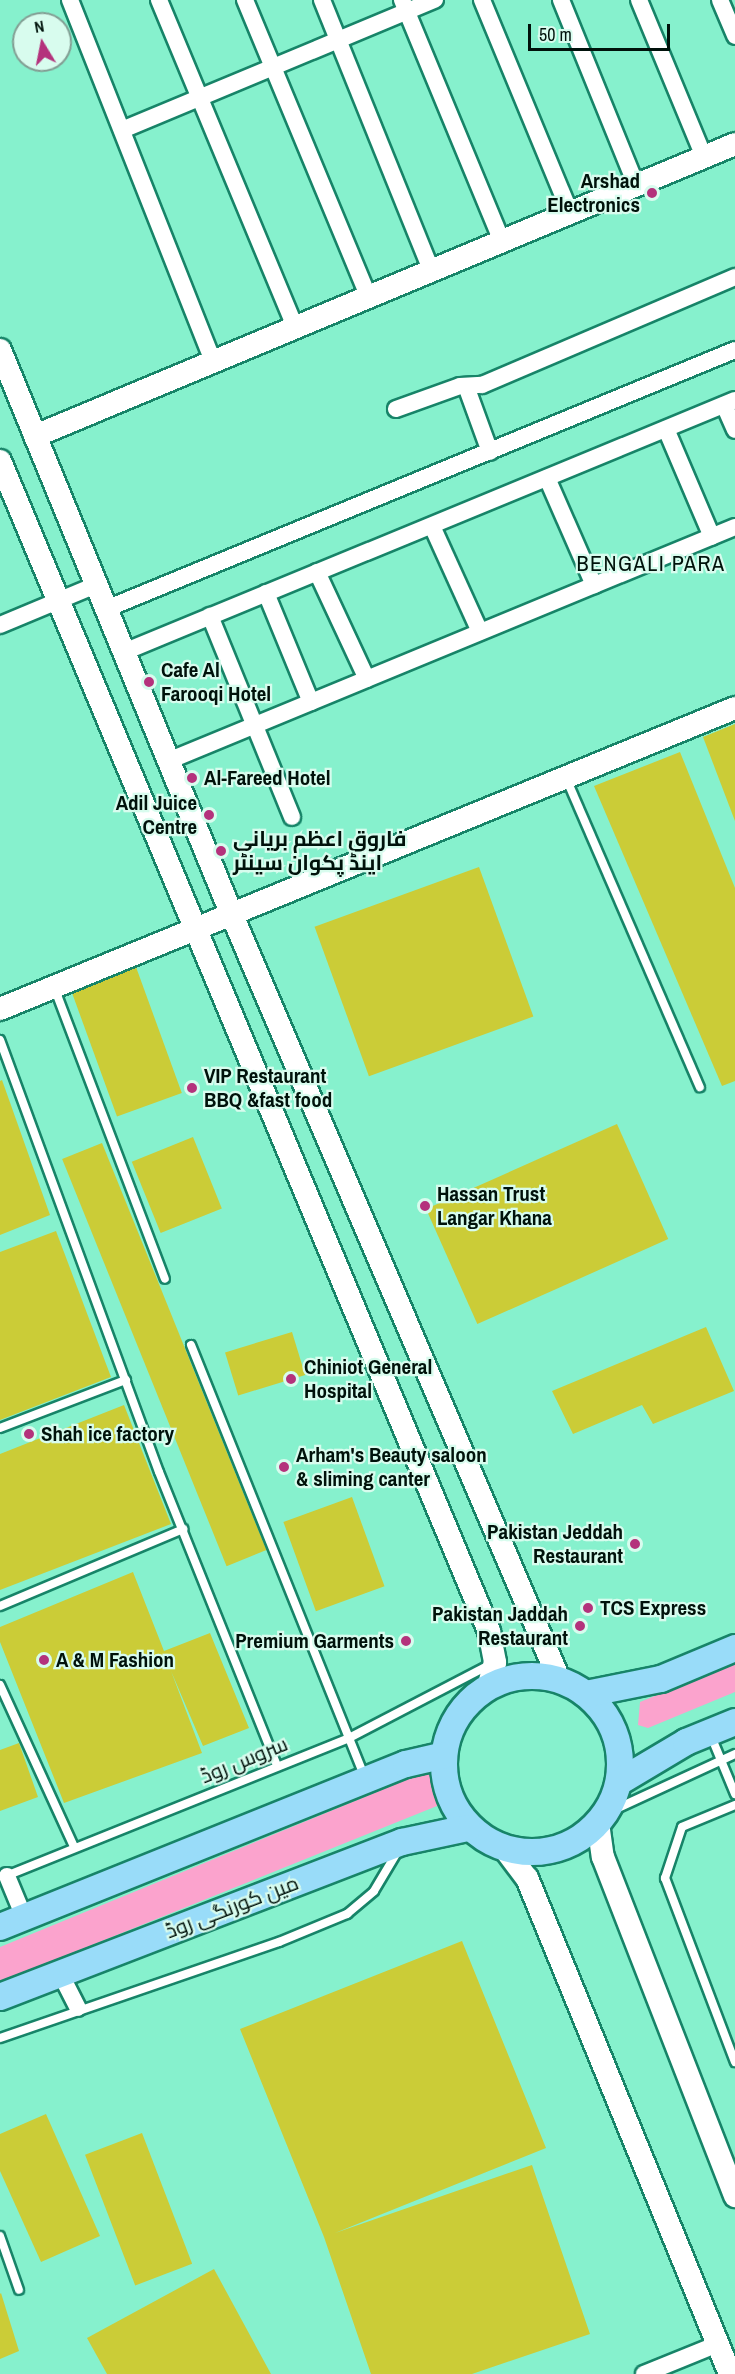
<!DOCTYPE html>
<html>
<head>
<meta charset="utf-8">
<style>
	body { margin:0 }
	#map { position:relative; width:735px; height:2374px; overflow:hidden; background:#9cfcdb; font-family:"Archivo Narrow",Cairo,sans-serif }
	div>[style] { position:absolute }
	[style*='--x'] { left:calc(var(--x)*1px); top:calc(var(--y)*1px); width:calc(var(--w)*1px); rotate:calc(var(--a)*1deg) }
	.built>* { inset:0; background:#86f1cd }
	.green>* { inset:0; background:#fba3cd }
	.building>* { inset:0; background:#cbcc37; transform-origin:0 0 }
	.roads { filter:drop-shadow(2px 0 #178468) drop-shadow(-2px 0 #178468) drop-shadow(0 2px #178468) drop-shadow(0 -2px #178468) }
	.lane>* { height:8px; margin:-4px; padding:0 4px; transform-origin:4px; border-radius:4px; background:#fff }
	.street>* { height:16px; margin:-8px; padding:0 8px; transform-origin:8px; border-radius:8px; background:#fff }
	.secondary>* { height:22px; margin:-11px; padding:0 11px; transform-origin:11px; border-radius:11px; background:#fff }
	.primary>* { height:26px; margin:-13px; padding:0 13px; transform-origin:13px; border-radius:13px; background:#99dcf9 }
	.primary>.ring { margin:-13px; padding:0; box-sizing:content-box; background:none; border:26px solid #99dcf9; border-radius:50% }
	.dots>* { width:16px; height:16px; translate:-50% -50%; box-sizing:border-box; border:3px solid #d8fcee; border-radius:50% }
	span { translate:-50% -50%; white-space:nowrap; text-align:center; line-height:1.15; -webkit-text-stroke:4.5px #d8fcee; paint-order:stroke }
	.poi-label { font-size:21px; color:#00120b; font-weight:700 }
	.right { translate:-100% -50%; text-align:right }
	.left { translate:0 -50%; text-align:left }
	.street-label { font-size:21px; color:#00120b }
	.neighbourhood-label { font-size:22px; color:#00120b; letter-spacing:1.5px }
	.north { position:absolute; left:12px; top:12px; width:60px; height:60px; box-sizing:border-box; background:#d8fcee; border:2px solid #829e93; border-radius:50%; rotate:350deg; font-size:16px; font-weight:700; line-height:24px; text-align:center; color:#00120b }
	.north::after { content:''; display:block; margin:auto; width:21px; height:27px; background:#b4327c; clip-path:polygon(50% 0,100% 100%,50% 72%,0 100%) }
	.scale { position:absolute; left:528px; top:24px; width:142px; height:27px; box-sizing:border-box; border:3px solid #00120b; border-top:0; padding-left:8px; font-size:18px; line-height:21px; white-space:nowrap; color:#00120b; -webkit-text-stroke:4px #d8fcee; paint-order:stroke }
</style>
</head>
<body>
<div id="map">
	<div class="built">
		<i style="clip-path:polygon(evenodd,0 0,735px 0,735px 2374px,0 2374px,0 0,24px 24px,60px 24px,60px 60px,24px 60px,24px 24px)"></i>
	</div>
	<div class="green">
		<i style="clip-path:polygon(735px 1663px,735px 1692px,648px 1728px,638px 1725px,640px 1702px)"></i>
		<i style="clip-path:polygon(423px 1773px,429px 1774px,439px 1798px,437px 1806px,0 1982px,0 1947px)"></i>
	</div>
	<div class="building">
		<i style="clip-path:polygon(735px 724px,735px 821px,703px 737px)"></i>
		<i style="clip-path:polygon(680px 752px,735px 888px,735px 1081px,722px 1086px,594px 786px)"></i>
		<i style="left:479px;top:867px;width:159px;height:175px;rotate:70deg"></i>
		<i style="left:136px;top:967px;width:134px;height:69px;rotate:70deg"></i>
		<i style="clip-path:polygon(2px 1080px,50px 1215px,0 1235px,0 1081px)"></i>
		<i style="left:617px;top:1124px;width:126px;height:209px;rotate:66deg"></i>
		<i style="left:193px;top:1137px;width:77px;height:66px;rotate:68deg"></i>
		<i style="left:102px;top:1143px;width:439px;height:43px;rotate:68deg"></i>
		<i style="clip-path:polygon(56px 1231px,111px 1377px,0 1420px,0 1252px)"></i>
		<i style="clip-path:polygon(706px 1327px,734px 1391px,653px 1424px,642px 1405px,573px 1434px,552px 1391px)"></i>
		<i style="left:292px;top:1332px;width:45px;height:70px;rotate:73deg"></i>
		<i style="clip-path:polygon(124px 1405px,171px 1524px,0 1590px,0 1454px)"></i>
		<i style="left:352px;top:1497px;width:95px;height:73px;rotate:70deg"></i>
		<i style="clip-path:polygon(133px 1572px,164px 1651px,210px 1633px,249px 1728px,203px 1746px,171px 1671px,202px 1753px,64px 1803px,0 1642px,0 1627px)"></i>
		<i style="clip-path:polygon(19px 1743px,38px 1797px,0 1811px,0 1750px)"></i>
		<i style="clip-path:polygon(462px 1941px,546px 2148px,335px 2233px,532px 2165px,590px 2334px,472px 2374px,371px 2374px,324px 2237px,240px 2029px)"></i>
		<i style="clip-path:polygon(46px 2114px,100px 2236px,41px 2262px,0 2171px,0 2134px)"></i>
		<i style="left:142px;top:2133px;width:140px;height:61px;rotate:69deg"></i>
		<i style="clip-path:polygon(214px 2269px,271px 2374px,107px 2374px,87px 2338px)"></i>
		<i style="clip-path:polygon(1px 2293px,19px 2351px,0 2359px,0 2294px)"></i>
	</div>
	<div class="roads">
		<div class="lane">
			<i style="--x:566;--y:778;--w:337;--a:66.6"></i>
			<i style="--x:54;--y:987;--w:312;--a:69.2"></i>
			<i style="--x:0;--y:1040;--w:460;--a:69.8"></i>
			<i style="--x:159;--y:1472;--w:317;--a:68.1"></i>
			<i style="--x:191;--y:1345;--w:464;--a:68.1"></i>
			<i style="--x:0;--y:1428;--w:135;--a:-20.9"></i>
			<i style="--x:0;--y:1606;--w:199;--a:-22.8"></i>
			<i style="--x:0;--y:1685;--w:178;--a:65.4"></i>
			<i style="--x:711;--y:1736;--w:63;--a:67.5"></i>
			<i style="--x:735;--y:1805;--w:57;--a:157.5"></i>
			<i style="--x:682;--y:1827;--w:54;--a:108.4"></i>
			<i style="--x:665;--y:1878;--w:197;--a:69.2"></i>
			<i style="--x:605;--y:1814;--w:143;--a:-24.8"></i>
			<i style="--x:6;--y:1876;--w:370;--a:-21.9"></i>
			<i style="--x:349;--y:1738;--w:160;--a:-27.5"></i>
			<i style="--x:0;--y:2038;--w:295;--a:-19"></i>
			<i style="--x:279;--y:1942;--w:74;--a:-22.4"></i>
			<i style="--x:347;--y:1914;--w:35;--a:-40"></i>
			<i style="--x:374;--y:1891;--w:49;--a:-59.2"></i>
			<i style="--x:0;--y:2236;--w:57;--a:70.6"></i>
		</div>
		<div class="street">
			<i style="--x:70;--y:0;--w:388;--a:68.4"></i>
			<i style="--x:159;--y:0;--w:353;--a:67.4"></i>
			<i style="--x:245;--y:0;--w:321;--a:67.4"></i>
			<i style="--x:322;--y:0;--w:291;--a:68"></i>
			<i style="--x:402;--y:0;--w:261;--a:67.5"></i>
			<i style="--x:482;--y:0;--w:230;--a:67.5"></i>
			<i style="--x:561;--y:0;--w:200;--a:67.9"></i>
			<i style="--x:639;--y:0;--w:170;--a:67.5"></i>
			<i style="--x:720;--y:0;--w:39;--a:67"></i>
			<i style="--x:122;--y:130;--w:339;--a:-22.6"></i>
			<i style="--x:466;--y:386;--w:70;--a:70"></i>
			<i style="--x:724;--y:405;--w:27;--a:66"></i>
			<i style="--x:396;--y:409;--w:68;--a:-19.8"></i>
			<i style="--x:460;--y:386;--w:22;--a:-3"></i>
			<i style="--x:482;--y:385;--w:275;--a:-23.1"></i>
			<i style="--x:666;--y:429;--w:117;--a:66.9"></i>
			<i style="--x:547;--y:478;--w:117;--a:66.3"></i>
			<i style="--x:432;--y:526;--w:116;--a:65.6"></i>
			<i style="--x:317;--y:572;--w:118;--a:65"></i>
			<i style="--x:266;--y:593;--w:118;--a:67.6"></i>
			<i style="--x:106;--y:609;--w:680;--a:-22.38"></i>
			<i style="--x:210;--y:616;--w:217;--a:67.8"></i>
			<i style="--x:0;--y:625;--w:104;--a:-22.6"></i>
			<i style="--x:124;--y:652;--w:661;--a:-22.41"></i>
			<i style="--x:168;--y:761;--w:613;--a:-22.43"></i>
			<i style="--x:7;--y:1876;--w:44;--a:67.5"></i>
			<i style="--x:60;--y:1973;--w:39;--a:63"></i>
			<i style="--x:644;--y:2374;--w:80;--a:-22.1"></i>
		</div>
		<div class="secondary">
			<i style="--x:0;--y:350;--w:611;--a:67.68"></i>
			<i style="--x:232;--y:915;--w:831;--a:66.83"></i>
			<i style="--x:35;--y:436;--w:758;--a:-22.64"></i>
			<i style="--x:0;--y:461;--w:1268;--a:67.32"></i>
			<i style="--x:489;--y:1631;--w:32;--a:79"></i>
			<i style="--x:495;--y:1662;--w:27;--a:105"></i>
			<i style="--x:0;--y:1009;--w:794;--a:-22.27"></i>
			<i style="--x:598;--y:1823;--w:34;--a:82"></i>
			<i style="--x:603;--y:1857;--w:364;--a:68.7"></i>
			<i style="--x:504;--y:1848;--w:38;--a:53"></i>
			<i style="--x:527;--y:1878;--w:536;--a:67.74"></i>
		</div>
		<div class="primary">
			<i class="ring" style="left:444px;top:1676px;width:150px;height:150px"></i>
			<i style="--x:586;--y:1694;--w:76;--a:-11.3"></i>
			<i style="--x:661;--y:1679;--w:80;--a:-22.7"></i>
			<i style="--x:619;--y:1782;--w:78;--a:-30.8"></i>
			<i style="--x:686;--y:1742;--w:53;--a:-22.2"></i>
			<i style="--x:0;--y:1927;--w:437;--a:-21.9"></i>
			<i style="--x:406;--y:1764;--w:39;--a:-13"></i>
			<i style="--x:0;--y:1997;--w:431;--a:-21.1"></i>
			<i style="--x:402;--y:1842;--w:67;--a:-12"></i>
		</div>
	</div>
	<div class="dots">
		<i style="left:652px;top:193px;background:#b4327c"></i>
		<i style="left:149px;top:682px;background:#b4327c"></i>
		<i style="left:192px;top:778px;background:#b4327c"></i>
		<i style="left:209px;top:815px;background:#b4327c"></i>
		<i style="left:221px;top:851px;background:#b4327c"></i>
		<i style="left:192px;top:1088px;background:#b4327c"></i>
		<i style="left:425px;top:1206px;background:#b4327c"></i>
		<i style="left:291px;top:1379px;background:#b4327c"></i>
		<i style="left:29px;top:1434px;background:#b4327c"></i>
		<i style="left:284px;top:1467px;background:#b4327c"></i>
		<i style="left:635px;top:1544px;background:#b4327c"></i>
		<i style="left:588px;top:1608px;background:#b4327c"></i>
		<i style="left:580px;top:1626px;background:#b4327c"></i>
		<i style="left:406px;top:1641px;background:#b4327c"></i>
		<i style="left:44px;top:1660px;background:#b4327c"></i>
	</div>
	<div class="poi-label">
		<span class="right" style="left:640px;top:193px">Arshad<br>Electronics</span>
		<span class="left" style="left:161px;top:682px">Cafe Al<br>Farooqi Hotel</span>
		<span class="left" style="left:204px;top:778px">Al-Fareed Hotel</span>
		<span class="right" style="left:197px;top:815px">Adil Juice<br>Centre</span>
		<span class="left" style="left:233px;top:851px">فاروق اعظم بریانی<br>اینڈ پکوان سینٹر</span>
		<span class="left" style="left:204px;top:1088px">VIP Restaurant<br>BBQ &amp;fast food</span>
		<span class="left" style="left:437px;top:1206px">Hassan Trust<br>Langar Khana</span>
		<span class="left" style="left:304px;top:1379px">Chiniot General<br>Hospital</span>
		<span class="left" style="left:41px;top:1434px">Shah ice factory</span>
		<span class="left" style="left:296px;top:1467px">Arham's Beauty saloon<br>&amp; sliming canter</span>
		<span class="right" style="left:623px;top:1544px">Pakistan Jeddah<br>Restaurant</span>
		<span class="left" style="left:600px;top:1608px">TCS Express</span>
		<span class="right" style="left:568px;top:1626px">Pakistan Jaddah<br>Restaurant</span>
		<span class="right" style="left:394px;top:1641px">Premium Garments</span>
		<span class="left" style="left:56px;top:1660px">A &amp; M Fashion</span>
	</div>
	<div class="street-label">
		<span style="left:244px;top:1760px;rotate:-22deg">سروس روڈ</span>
		<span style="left:232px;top:1907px;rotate:-21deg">مین کورنگی روڈ</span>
	</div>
	<div class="neighbourhood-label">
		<span style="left:651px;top:564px">BENGALI PARA</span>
	</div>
	<div class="north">N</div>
	<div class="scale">50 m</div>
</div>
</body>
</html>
